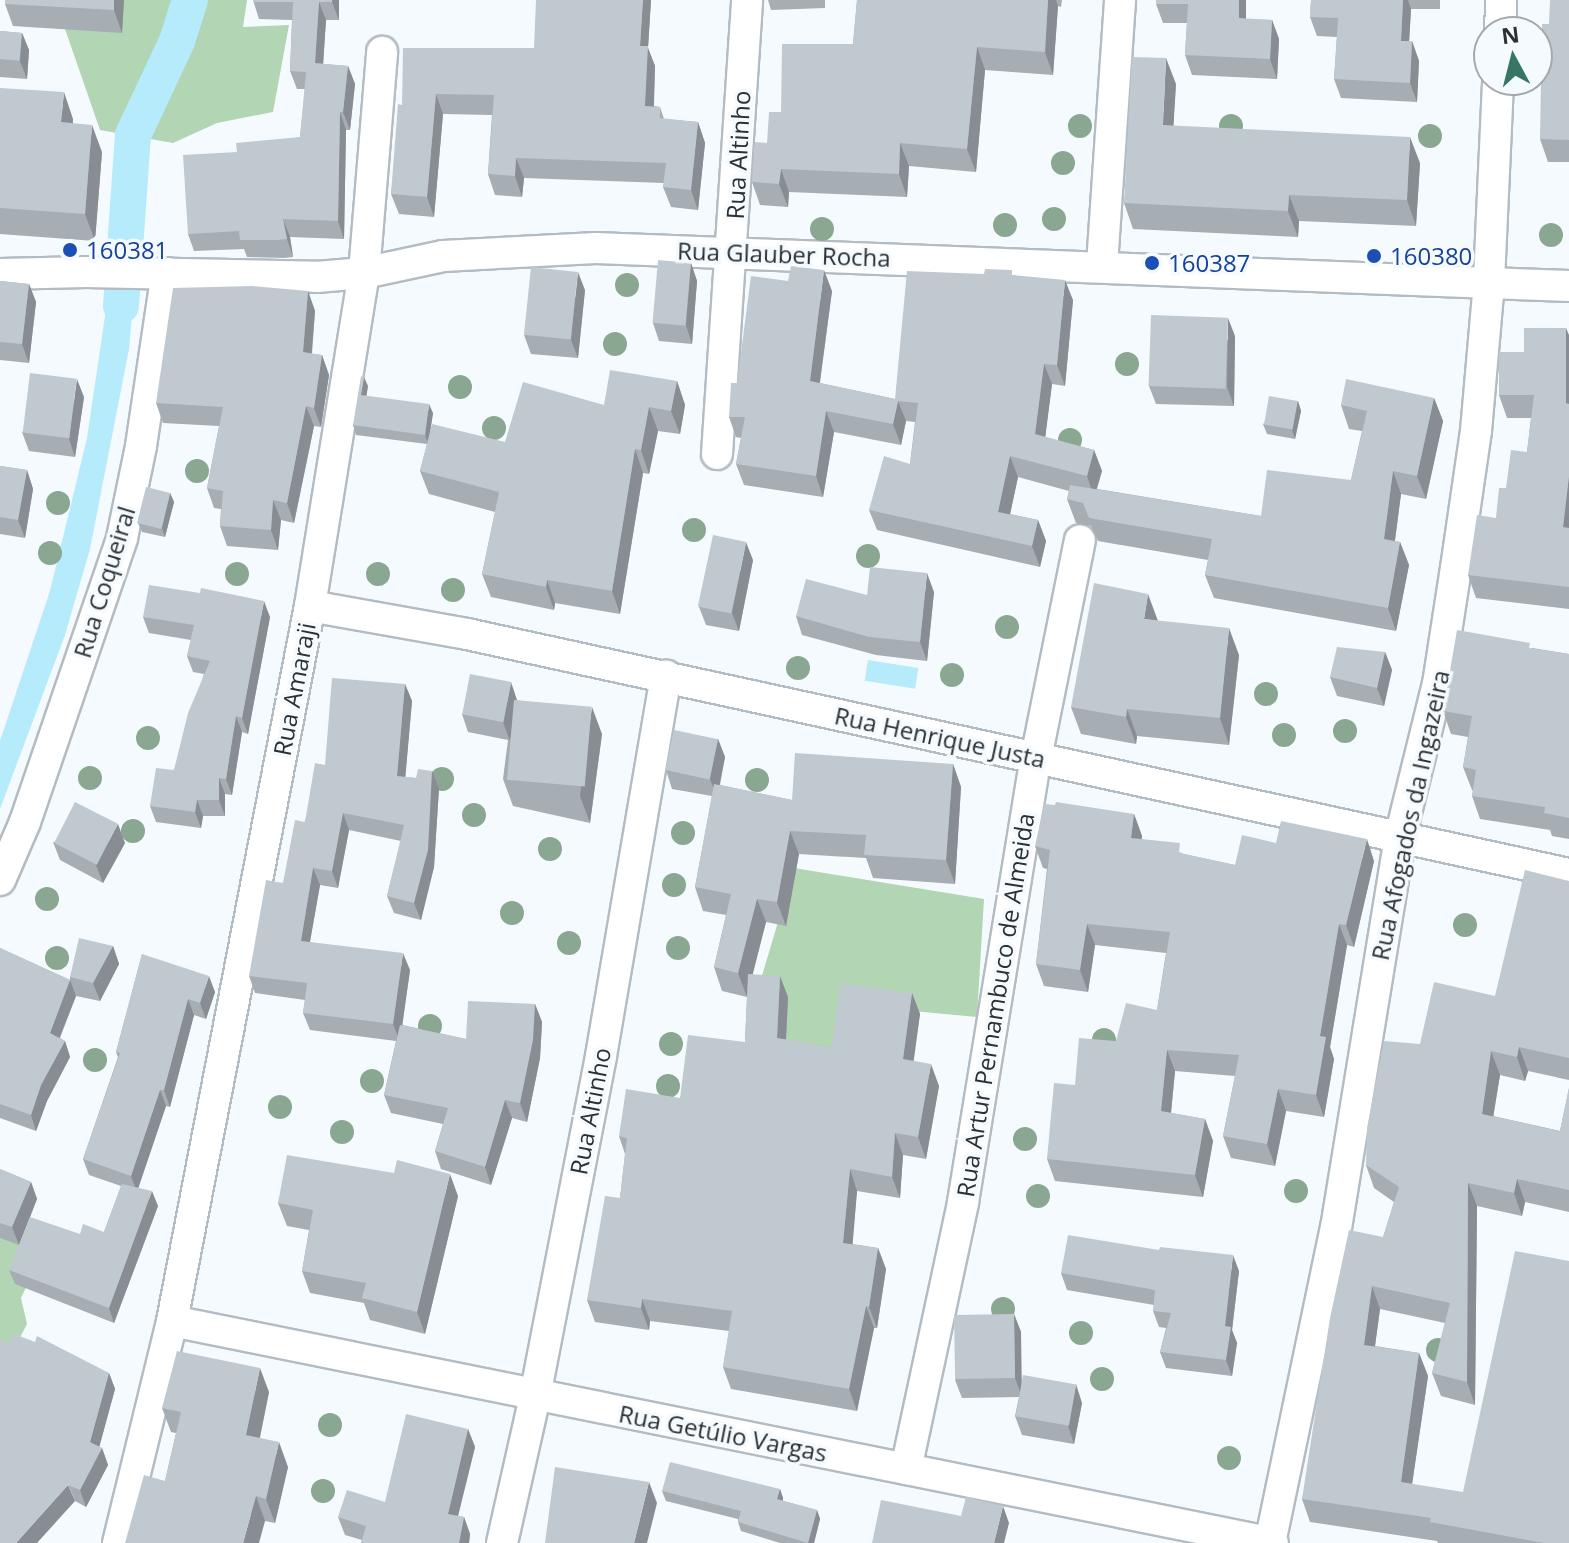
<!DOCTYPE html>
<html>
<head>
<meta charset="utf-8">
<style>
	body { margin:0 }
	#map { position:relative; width:1569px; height:1543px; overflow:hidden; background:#f5fafe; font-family:"Open Sans",sans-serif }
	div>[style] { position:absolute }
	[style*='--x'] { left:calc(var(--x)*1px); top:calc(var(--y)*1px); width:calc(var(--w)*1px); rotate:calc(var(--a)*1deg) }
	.forest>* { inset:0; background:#b2d5b4 }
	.water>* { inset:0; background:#b5ebfa; transform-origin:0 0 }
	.canal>* { height:36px; margin:-18px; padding:0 18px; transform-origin:18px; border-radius:18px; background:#b5ebfa }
	.roads { filter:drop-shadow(2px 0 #b4bcc3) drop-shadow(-2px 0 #b4bcc3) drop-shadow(0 2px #b4bcc3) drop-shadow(0 -2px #b4bcc3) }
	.street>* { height:30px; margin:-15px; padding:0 15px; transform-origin:15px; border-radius:15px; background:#fff }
	.trees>* { width:24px; height:24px; margin:-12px; border-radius:50%; background:#89a791 }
	.wall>* { inset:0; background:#a6adb3 }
	.shaded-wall>* { inset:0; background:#878d92 }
	.building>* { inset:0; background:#c1c9d0; transform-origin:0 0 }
	.dots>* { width:22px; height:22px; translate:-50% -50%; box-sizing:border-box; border:4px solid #f5fafe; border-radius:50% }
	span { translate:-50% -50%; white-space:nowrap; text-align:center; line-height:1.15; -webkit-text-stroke:7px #f5fafe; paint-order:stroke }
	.street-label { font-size:24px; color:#2d3033 }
	.transit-label { font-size:24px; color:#164399 }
	.left { translate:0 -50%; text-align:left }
	.north { position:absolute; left:1473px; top:16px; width:80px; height:80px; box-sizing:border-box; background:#f5fafe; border:2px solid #a5a9ad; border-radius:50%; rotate:353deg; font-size:22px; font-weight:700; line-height:32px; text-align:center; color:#2d3033 }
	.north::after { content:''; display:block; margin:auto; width:28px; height:36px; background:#377664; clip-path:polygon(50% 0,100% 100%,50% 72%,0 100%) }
</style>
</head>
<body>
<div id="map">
	<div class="forest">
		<i style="clip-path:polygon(55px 0,247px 0,243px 27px,289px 25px,273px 112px,217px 123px,173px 143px,100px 130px)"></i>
		<i style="clip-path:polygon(794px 868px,984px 899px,977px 1017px,848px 1005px,834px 1054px,786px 1048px,756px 996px)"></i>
		<i style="clip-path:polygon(0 1225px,42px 1254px,21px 1298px,27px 1324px,0 1376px)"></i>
	</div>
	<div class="water">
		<i style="clip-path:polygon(109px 289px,134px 293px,129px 349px,90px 549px,65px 635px,0 809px,0 741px,50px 591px,87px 438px)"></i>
		<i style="left:868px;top:660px;width:51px;height:21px;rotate:9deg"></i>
	</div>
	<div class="canal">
		<i style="--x:121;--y:306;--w:171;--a:-86"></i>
		<i style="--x:133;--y:135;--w:104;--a:-64.9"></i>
		<i style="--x:177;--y:41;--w:43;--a:-72.4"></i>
	</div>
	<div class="roads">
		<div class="street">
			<i style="--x:1500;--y:32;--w:32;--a:-88"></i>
			<i style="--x:1102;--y:265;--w:266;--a:-86.1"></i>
			<i style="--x:0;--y:274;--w:86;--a:-1.3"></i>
			<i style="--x:86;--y:272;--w:231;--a:1.2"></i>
			<i style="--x:317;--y:277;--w:47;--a:-4.9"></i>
			<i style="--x:364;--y:273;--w:81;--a:-12.1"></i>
			<i style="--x:443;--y:256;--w:153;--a:-3"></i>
			<i style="--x:596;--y:248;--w:974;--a:2.24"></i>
			<i style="--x:717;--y:454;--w:455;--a:-86.2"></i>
			<i style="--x:310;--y:606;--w:159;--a:10.1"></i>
			<i style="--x:467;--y:634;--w:1128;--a:12.29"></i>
			<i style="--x:0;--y:880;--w:63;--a:-66.7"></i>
			<i style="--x:25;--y:822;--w:300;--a:-71.1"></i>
			<i style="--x:122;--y:538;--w:94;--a:-78.3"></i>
			<i style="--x:141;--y:446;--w:175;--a:-81.5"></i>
			<i style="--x:172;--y:1321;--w:1123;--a:11.4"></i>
			<i style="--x:906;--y:1469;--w:273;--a:-77.9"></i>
			<i style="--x:963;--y:1202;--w:450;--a:-80.7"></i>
			<i style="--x:1036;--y:758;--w:222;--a:-78.6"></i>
			<i style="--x:118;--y:1543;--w:228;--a:-76.3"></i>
			<i style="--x:172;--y:1321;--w:728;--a:-79.08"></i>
			<i style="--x:310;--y:606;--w:337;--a:-80.8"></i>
			<i style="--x:364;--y:273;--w:222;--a:-85.3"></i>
			<i style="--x:502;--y:1543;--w:151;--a:-77.3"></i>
			<i style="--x:535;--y:1396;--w:346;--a:-79"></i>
			<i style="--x:601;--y:1056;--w:386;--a:-80.3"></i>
			<i style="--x:1270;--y:1543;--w:322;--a:-78.2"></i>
			<i style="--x:1336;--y:1228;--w:396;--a:-80.7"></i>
			<i style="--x:1400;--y:837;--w:158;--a:-76.1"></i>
			<i style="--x:1438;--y:684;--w:117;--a:-81.2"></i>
			<i style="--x:1456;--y:568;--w:138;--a:-81.7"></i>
			<i style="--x:1476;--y:431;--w:151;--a:-85"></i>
			<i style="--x:1489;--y:281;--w:201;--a:-87.4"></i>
		</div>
	</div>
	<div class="trees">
		<i style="left:1080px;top:126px"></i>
		<i style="left:1231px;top:126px"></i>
		<i style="left:1430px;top:136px"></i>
		<i style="left:1063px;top:163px"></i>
		<i style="left:1054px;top:219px"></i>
		<i style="left:1005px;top:225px"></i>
		<i style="left:822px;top:229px"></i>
		<i style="left:1551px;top:235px"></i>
		<i style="left:627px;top:285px"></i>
		<i style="left:615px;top:344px"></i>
		<i style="left:1127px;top:364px"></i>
		<i style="left:460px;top:387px"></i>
		<i style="left:494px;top:428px"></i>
		<i style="left:1070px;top:440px"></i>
		<i style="left:197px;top:471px"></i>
		<i style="left:58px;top:503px"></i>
		<i style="left:694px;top:530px"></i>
		<i style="left:50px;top:553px"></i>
		<i style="left:868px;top:556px"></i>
		<i style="left:237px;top:574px"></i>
		<i style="left:378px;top:574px"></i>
		<i style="left:453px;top:590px"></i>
		<i style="left:1007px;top:627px"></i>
		<i style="left:798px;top:668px"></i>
		<i style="left:952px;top:675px"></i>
		<i style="left:1266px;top:694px"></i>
		<i style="left:1345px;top:731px"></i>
		<i style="left:1284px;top:735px"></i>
		<i style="left:148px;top:738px"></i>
		<i style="left:90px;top:778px"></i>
		<i style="left:442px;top:779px"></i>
		<i style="left:757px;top:780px"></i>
		<i style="left:474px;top:815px"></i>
		<i style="left:133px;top:831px"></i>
		<i style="left:683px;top:833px"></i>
		<i style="left:550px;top:849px"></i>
		<i style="left:674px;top:885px"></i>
		<i style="left:47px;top:899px"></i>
		<i style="left:512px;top:913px"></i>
		<i style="left:1465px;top:925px"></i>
		<i style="left:569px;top:943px"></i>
		<i style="left:678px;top:948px"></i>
		<i style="left:57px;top:958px"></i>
		<i style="left:430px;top:1026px"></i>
		<i style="left:1104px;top:1040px"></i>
		<i style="left:671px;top:1044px"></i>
		<i style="left:95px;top:1060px"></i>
		<i style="left:372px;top:1081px"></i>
		<i style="left:668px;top:1086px"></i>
		<i style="left:280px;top:1107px"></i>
		<i style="left:342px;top:1132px"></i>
		<i style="left:1025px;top:1139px"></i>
		<i style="left:1296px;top:1191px"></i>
		<i style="left:1038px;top:1196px"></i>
		<i style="left:1003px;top:1309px"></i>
		<i style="left:1081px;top:1333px"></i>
		<i style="left:1438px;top:1350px"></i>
		<i style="left:1102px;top:1379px"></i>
		<i style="left:330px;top:1425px"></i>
		<i style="left:1229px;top:1458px"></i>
		<i style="left:323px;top:1491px"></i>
	</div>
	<div class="wall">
		<i style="clip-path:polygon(124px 0,122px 33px,13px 26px,5px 4px)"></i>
		<i style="clip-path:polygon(253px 0,339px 0,339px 20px,326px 20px,323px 64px,348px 66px,355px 84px,350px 130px,346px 130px,344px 239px,290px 237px,293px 257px,284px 258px,247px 257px,244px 249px,194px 251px,188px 234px,237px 152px,300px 137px,305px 89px,297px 89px,290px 71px,292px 20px,259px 19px)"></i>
		<i style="clip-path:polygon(651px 0,648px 48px,655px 66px,654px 106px,660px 107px,664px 119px,698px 122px,705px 143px,698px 210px,671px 207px,663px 187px,664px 183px,524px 178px,522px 197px,495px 195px,488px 174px,492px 115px,443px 114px,434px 217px,399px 214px,391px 194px,402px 105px)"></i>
		<i style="clip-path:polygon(768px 0,825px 0,825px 8px,771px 10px)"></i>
		<i style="clip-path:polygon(857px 0,1062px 0,1061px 7px,1058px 6px,1053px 75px,985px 70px,976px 172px,909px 166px,907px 197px,789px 192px,788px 207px,760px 205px,752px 182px,781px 112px,853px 44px)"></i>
		<i style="clip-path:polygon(1156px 0,1246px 0,1246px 19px,1272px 20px,1279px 39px,1277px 79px,1192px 75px,1185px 55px,1187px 23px,1163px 23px,1156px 4px)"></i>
		<i style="clip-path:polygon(1311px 0,1440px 0,1440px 9px,1411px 9px,1409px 41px,1412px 41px,1419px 61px,1417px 102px,1341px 98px,1334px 79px,1337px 37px,1317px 36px,1310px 17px)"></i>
		<i style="clip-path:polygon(1569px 0,1569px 162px,1548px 162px,1540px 139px,1549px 24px)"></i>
		<i style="clip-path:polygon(0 31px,22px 33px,29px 50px,27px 79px,0 77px)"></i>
		<i style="clip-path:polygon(1176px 84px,1173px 126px,1420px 163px,1416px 226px,1299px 221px,1298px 237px,1133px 229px,1124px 203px)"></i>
		<i style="clip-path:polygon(0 88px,73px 119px,73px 123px,102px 152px,95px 241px,0 234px)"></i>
		<i style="clip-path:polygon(691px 263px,697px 281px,692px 344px,659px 341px,653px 323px)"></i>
		<i style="clip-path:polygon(1014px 275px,1073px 300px,1065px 386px,1052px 384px,1045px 437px,1094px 450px,1102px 471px,1097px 489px,1261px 516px,1351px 480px,1362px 431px,1349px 429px,1341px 405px,1434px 398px,1443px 421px,1426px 499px,1401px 494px,1395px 541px,1400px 542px,1409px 565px,1396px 631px,1214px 598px,1205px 575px,1208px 560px,1098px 541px,1091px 526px,1076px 523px,1067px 499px,1069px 491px,1018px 477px,1010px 514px,1038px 520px,1046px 541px,1040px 567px,877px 530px,869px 510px,910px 464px,915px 422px,906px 421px,901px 445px,834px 432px,823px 497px,744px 485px,736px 464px,741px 438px,736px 437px,729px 417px,737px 383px,832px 291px,820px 383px,895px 399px)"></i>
		<i style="clip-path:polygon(0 281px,29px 284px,36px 302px,29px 363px,0 360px)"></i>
		<i style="clip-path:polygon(585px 290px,578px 358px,531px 354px,524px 335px)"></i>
		<i style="clip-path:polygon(308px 291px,315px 311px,312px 354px,322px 355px,329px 375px,321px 427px,314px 426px,294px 523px,281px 520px,278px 550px,227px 546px,220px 526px,221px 509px,214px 508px,207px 488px,219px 426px,163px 423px,156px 403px)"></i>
		<i style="clip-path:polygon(1569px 335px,1569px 609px,1476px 598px,1468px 575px,1496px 518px,1506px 488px,1527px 452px,1531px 418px,1507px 418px,1499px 395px,1524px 352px)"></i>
		<i style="clip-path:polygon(1235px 336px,1234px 406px,1156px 404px,1149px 386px)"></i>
		<i style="clip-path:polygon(677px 381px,685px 405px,680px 434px,658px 431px,649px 474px,643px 473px,620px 614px,555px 603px,554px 610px,491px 597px,482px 574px,495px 512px,429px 494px,420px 471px,427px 444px,356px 435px,353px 425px,368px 386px,366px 396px,433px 413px,430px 434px,505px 442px,604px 405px)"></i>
		<i style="clip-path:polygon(84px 397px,75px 457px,29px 451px,22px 432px)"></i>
		<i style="clip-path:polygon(1298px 401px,1301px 411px,1295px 439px,1267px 434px,1263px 424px)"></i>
		<i style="clip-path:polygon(0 466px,27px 470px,33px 489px,25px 538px,0 534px)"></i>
		<i style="clip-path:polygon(170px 493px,174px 502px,165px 537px,142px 532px,138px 523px)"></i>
		<i style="clip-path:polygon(753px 560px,739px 631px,706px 625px,699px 607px)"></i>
		<i style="clip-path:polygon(934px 592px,927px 661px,876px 655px,802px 635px,796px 616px,867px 595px)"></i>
		<i style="clip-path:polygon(143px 617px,270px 617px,248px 734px,242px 732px,232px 795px,225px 794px,225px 816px,203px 816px,201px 828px,156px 822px,150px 806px,174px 770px,204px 674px,193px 672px,187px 656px,191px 640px,149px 633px)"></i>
		<i style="clip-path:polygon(1158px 621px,1239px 655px,1229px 745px,1137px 736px,1136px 744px,1081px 734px,1071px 707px)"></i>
		<i style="clip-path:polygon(1532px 648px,1569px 654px,1569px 839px,1552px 836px,1550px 830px,1480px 819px,1472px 796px,1473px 791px,1472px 790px,1463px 767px,1468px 737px,1451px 734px,1443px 711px)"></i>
		<i style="clip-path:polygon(1385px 652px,1392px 670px,1384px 706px,1337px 696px,1330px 677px)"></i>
		<i style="clip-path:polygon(405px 684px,412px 701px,405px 777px,416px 778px,432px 771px,439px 788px,434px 867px,421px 920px,394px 913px,387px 896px,401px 841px,349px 830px,338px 888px,320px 885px,310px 942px,410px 970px,402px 1025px,466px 1039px,535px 1004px,542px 1022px,540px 1058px,527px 1122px,512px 1118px,491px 1185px,441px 1169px,435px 1151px,443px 1124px,391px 1113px,384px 1095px,396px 1041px,310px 1030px,303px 1013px,305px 1000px,255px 993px,249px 976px,283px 883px,325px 765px)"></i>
		<i style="clip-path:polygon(517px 700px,602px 734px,590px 823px,513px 806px,503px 779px,508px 740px,468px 732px,462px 714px)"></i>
		<i style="clip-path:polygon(718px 739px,725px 757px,720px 785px,792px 800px,953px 764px,961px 787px,955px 884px,873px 878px,866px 858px,799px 854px,786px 926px,766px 922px,752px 975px,788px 997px,786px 1040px,832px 1047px,912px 993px,920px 1014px,913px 1061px,939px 1086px,926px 1159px,903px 1155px,900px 1198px,857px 1191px,852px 1244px,878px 1248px,886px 1269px,877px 1328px,874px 1328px,857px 1411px,731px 1389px,723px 1367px,729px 1331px,650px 1321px,649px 1330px,595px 1322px,587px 1300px,620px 1198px,625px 1154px,619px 1136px,680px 1098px,745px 1042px,747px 997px,722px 991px,714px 967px,726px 915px,703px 911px,695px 887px,712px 796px,672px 789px,666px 770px)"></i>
		<i style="clip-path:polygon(1134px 814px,1142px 836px,1142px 839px,1184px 854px,1235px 865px,1276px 843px,1374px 861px,1354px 947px,1347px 945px,1330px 1047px,1334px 1059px,1324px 1117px,1286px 1111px,1275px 1166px,1231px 1158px,1223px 1136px,1235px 1076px,1175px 1071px,1171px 1113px,1205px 1119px,1213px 1141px,1203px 1197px,1055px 1181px,1047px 1159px,1075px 1085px,1116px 1041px,1157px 1010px,1166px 953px,1095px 945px,1088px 992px,1044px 986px,1036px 964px,1047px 869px,1043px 868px,1035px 846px)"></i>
		<i style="clip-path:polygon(53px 842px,125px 843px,103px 883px,60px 860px)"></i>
		<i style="clip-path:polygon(1569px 881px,1569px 1080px,1528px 1071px,1525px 1081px,1500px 1075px,1493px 1116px,1560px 1131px,1569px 1088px,1569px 1212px,1525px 1202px,1522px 1216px,1477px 1206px,1475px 1405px,1441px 1396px,1432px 1373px,1445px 1323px,1380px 1309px,1375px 1346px,1419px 1353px,1428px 1376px,1412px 1484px,1569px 1543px,1438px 1543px,1437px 1541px,1310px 1522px,1302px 1499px,1394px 1202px,1374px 1188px,1366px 1165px,1420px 1044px,1495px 996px)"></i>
		<i style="clip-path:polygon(113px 946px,119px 964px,100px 1001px,76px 996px,60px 1038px,65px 1041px,70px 1057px,47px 1101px,36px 1131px,0 1118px,0 948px,70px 980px,70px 977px)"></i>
		<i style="clip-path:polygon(142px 954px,215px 992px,206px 1019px,194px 1015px,170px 1107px,166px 1106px,138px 1188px,158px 1206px,114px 1323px,15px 1284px,9px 1270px,80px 1234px,104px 1232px,121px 1186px,89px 1175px,83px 1159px,118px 1057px,116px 1052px)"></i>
		<i style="clip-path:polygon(0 1169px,31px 1182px,37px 1199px,19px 1245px,0 1238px)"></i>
		<i style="clip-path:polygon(458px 1196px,425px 1334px,370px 1320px,364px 1303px,310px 1293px,302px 1271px,309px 1230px,287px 1226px,278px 1203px)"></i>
		<i style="clip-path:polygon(1239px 1271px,1232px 1330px,1237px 1343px,1232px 1376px,1166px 1368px,1160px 1352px,1166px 1328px,1159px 1327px,1153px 1311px,1154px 1305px,1067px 1290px,1061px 1273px)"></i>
		<i style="clip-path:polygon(1014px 1314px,1021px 1332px,1021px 1385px,1082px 1403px,1074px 1444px,1022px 1435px,1015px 1416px,1019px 1397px,962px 1398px,955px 1380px)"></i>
		<i style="clip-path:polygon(9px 1343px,109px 1373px,115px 1389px,99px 1447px,102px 1448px,108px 1465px,86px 1507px,75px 1501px)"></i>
		<i style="clip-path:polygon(269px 1392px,260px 1438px,288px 1467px,275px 1523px,265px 1521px,165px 1481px,176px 1433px,171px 1432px,162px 1408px)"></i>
		<i style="clip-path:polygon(468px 1429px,475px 1447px,458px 1516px,464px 1517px,470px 1534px,469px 1543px,361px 1543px,362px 1540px,345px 1535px,338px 1517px,385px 1502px)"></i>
		<i style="clip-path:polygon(780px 1489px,783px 1498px,783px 1501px,817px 1510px,820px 1519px,814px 1543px,780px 1543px,741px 1531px,738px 1522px,738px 1519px,666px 1501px,662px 1491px)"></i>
	</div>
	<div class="shaded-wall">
		<i style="clip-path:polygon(114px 0,124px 0,122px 33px,114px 10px)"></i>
		<i style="clip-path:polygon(332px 0,339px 0,339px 20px,332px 2px)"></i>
		<i style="clip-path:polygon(643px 0,651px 0,648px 48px,655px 66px,653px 126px,645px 106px,640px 46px)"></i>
		<i style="clip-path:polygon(1048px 0,1056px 0,1058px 6px,1053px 75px,1045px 52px)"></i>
		<i style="clip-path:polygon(1239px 0,1246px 0,1246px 38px,1239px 18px)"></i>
		<i style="clip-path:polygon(1403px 0,1408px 0,1411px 9px,1408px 60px,1401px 41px)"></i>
		<i style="clip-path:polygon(319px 2px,326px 20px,322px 81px,315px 63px)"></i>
		<i style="clip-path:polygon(1272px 20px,1279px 39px,1277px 79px,1270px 59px)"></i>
		<i style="clip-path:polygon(22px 33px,29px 50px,27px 79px,20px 61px)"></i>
		<i style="clip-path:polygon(1412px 41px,1419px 61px,1417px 102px,1410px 83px)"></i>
		<i style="clip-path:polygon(977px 47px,985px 70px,976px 172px,967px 149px)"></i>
		<i style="clip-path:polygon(1166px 58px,1176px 84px,1172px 151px,1163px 125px)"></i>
		<i style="clip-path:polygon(348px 66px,355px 84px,350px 130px,343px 112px)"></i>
		<i style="clip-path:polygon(64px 92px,73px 119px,71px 149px,61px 122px)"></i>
		<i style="clip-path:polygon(436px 94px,443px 114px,434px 217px,427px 197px)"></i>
		<i style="clip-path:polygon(340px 112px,346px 130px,344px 239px,338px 221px)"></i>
		<i style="clip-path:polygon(698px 122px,705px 143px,698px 210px,691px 190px)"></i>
		<i style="clip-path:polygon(92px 125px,102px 152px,95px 241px,85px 214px)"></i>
		<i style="clip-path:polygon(1410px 137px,1420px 163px,1416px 226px,1407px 200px)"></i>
		<i style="clip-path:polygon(900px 143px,909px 166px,907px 197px,899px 174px)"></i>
		<i style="clip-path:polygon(516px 158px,524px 178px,522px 197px,515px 176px)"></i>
		<i style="clip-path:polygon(781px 169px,789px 192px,788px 207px,779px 184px)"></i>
		<i style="clip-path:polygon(1289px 195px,1299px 221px,1298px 237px,1288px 211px)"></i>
		<i style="clip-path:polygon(283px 219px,290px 237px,293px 257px,287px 239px)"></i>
		<i style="clip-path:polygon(691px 263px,697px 281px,692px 344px,686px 325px)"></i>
		<i style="clip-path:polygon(824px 270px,832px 291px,817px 402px,810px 381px)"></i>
		<i style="clip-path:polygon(578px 272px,585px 290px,578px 358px,571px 340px)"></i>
		<i style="clip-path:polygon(1065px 280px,1073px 300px,1065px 386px,1057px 365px)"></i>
		<i style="clip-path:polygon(29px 284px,36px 302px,29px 363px,22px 344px)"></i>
		<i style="clip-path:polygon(308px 291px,315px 311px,310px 372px,303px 352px)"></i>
		<i style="clip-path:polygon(1228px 318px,1235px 336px,1234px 406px,1227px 387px)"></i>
		<i style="clip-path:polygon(1566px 328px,1569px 335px,1569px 412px,1566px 403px)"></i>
		<i style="clip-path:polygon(322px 355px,329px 375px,321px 427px,314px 408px)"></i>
		<i style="clip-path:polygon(1044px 364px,1052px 384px,1043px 455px,1035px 434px)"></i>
		<i style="clip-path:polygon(364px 377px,368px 386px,365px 405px,361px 395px)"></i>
		<i style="clip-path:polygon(77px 379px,84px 397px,75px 457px,69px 439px)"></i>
		<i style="clip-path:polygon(677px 381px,685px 405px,680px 434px,671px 411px)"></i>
		<i style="clip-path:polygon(1434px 398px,1443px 421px,1426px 499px,1417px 476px)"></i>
		<i style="clip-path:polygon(898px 401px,906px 421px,901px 445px,893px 424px)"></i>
		<i style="clip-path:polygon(1298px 401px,1301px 411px,1295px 439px,1292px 430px)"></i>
		<i style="clip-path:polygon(429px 404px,433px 413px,428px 444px,425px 435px)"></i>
		<i style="clip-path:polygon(306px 406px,314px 426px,294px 523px,287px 503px)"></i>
		<i style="clip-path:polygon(649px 407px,658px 431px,649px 474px,641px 450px)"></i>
		<i style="clip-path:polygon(826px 411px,834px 432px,823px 497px,816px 476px)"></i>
		<i style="clip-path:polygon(635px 449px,643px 473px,620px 614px,612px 591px)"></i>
		<i style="clip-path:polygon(1094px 450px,1102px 471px,1094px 497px,1087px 476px)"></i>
		<i style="clip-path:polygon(1010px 456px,1018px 477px,1006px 533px,998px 512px)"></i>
		<i style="clip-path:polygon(27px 470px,33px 489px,25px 538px,18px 520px)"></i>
		<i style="clip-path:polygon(1393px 471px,1401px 494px,1392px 562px,1384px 539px)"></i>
		<i style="clip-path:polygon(1569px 476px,1569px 543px,1563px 527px)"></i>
		<i style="clip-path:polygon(170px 493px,174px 502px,165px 537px,162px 528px)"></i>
		<i style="clip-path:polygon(273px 500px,281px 520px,278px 550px,271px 530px)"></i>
		<i style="clip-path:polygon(1038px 520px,1046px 541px,1040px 567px,1032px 546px)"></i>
		<i style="clip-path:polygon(746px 542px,753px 560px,739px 631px,732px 613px)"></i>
		<i style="clip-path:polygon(1400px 542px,1409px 565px,1396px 631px,1388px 608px)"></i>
		<i style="clip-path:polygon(927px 573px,934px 592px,927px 661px,920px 642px)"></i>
		<i style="clip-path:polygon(547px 580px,555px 603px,554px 610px,546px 587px)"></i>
		<i style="clip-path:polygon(1148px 594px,1158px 621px,1144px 619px)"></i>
		<i style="clip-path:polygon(264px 601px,270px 617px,248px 734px,242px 718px)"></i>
		<i style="clip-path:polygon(1229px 628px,1239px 655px,1229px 745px,1220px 718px)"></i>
		<i style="clip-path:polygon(1385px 652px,1392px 670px,1384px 706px,1377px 688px)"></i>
		<i style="clip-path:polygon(511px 682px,517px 700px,510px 741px,503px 722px)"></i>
		<i style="clip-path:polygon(405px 684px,412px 701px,404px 793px,397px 776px)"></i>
		<i style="clip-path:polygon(592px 707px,602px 734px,590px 823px,580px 796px)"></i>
		<i style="clip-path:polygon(1127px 709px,1137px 736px,1136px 744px,1126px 717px)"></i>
		<i style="clip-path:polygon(236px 716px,242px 732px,232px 795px,226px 779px)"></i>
		<i style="clip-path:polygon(718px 739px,725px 757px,717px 797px,710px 779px)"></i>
		<i style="clip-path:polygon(953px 764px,961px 787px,955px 884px,946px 860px)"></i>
		<i style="clip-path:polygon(432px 771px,439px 788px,434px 867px,421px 920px,414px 903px)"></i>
		<i style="clip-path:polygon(219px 778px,225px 794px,225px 816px,219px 800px)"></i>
		<i style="clip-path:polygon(197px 800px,203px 816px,201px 828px,195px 812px)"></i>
		<i style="clip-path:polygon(343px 813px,349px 830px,338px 888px,332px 871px)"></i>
		<i style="clip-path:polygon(1134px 814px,1142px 836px,1139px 860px,1131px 838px)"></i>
		<i style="clip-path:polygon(118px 824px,125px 843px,103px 883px,96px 865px)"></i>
		<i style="clip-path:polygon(790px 831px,799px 854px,786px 926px,777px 902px)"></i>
		<i style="clip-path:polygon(1367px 839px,1374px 861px,1354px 947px,1346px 925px)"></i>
		<i style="clip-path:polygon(313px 868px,320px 885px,307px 958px,301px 941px)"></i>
		<i style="clip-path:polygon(757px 899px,766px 922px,747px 997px,738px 973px)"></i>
		<i style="clip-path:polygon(1087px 924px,1095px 945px,1088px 992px,1080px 970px)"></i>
		<i style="clip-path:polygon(1339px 924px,1347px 945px,1330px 1047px,1334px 1059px,1324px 1117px,1316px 1095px,1320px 1036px)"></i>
		<i style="clip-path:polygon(113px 946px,119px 964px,100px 1001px,93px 983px)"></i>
		<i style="clip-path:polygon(403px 953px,410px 970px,400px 1042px,393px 1024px)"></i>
		<i style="clip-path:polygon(209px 976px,215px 992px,206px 1019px,200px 1003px)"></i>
		<i style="clip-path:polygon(780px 976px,788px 997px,785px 1060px,777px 1038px)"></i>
		<i style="clip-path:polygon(70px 980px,76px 996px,55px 1049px,50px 1033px)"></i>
		<i style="clip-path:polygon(912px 993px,920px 1014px,911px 1081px,903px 1059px)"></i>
		<i style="clip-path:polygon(188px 999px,194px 1015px,170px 1107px,164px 1090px)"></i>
		<i style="clip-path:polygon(535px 1004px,542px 1022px,540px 1058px,527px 1122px,520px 1103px)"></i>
		<i style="clip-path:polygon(65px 1041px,70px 1057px,47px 1101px,36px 1131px,31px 1115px,41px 1085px)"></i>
		<i style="clip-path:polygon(1519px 1047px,1528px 1071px,1525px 1081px,1517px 1057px)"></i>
		<i style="clip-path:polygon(1167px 1050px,1175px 1071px,1169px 1133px,1161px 1111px)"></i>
		<i style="clip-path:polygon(1491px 1051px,1500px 1075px,1490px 1137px,1482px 1114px)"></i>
		<i style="clip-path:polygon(931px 1064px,939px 1086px,926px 1159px,918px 1137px)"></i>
		<i style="clip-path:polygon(1278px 1089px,1286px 1111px,1275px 1166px,1267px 1144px)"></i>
		<i style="clip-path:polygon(160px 1090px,166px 1106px,137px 1192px,131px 1176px)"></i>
		<i style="clip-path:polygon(505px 1100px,512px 1118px,491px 1185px,485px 1167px)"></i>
		<i style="clip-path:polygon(1205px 1119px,1213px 1141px,1203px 1197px,1195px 1175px)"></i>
		<i style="clip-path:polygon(895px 1133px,903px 1155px,900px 1198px,892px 1177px)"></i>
		<i style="clip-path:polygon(850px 1169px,857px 1191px,851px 1264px,843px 1243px)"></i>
		<i style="clip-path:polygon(450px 1174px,458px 1196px,425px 1334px,417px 1312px)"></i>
		<i style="clip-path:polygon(1517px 1179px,1525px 1202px,1522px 1216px,1514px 1193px)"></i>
		<i style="clip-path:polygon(31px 1182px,37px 1199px,19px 1245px,12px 1227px)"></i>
		<i style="clip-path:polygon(1468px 1183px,1477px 1206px,1475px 1405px,1467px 1382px)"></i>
		<i style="clip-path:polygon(152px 1191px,158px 1206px,114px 1323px,109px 1308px)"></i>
		<i style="clip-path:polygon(878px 1248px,886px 1269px,877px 1328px,869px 1307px)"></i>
		<i style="clip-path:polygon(1233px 1255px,1239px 1271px,1232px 1330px,1237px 1343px,1232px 1376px,1226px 1360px,1225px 1326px)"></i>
		<i style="clip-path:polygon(1372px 1286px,1380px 1309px,1372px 1368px,1364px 1345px)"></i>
		<i style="clip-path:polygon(642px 1299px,650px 1321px,649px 1330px,641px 1308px)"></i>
		<i style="clip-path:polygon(866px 1306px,874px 1328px,857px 1411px,849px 1389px)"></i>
		<i style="clip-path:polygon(1014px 1314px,1021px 1332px,1022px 1397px,1015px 1378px)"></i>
		<i style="clip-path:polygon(1419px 1353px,1428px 1376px,1409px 1505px,1401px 1482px)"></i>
		<i style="clip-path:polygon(260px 1368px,269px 1392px,255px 1460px,246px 1435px)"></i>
		<i style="clip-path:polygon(109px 1373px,115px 1389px,96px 1459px,90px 1442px)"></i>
		<i style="clip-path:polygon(1076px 1384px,1082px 1403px,1074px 1444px,1068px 1426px)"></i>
		<i style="clip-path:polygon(468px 1429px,475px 1447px,454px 1532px,448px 1514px)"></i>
		<i style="clip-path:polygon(279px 1442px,288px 1467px,275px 1523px,266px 1499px)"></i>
		<i style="clip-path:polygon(102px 1448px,108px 1465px,86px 1507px,80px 1490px)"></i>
		<i style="clip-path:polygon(649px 1482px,657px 1503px,647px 1543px,634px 1543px)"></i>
		<i style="clip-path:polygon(68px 1485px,75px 1501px,37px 1543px,16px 1543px)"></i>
		<i style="clip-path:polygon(780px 1489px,783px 1498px,781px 1509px,777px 1499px)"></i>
		<i style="clip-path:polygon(256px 1496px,265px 1521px,259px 1543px,243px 1543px)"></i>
		<i style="clip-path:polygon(1003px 1506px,1009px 1523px,1004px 1543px,994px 1543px)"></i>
		<i style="clip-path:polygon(817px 1510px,820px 1519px,814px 1543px,808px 1543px)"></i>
		<i style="clip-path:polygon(464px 1517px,470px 1534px,469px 1543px,459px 1543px)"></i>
	</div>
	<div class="building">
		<i style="clip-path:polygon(5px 0,114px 0,114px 10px,5px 4px)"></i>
		<i style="clip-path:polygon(253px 0,332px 0,332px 2px,319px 2px,315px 63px,348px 66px,343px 112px,340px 112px,338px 221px,283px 219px,287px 239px,277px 240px,240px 240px,239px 231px,188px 234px,183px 155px,237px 152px,236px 143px,300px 137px,306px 72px,290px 71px,293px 2px,253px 2px)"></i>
		<i style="clip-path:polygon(536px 0,643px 0,640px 46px,648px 46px,645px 106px,660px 107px,660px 118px,698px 122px,691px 190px,663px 187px,666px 163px,516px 158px,515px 176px,488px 174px,494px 95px,436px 94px,427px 197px,391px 194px,398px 104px,402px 105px,403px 48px,534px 48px)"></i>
		<i style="clip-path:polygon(857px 0,1048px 0,1045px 52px,977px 47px,967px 149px,900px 143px,899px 174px,781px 169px,779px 184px,752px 182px,755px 142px,767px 143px,769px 112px,781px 112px,782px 44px,853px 44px)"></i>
		<i style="clip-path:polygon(1156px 0,1239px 0,1239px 18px,1272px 20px,1270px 59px,1185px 55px,1188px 4px,1156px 4px)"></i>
		<i style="clip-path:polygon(1311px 0,1403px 0,1401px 41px,1412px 41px,1410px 83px,1334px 79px,1338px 18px,1310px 17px)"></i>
		<i style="clip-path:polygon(1550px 0,1569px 0,1569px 140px,1540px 139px,1542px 24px,1549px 24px)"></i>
		<i style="left:0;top:31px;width:22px;height:28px;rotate:5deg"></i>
		<i style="clip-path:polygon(1132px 57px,1166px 58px,1163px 125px,1410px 137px,1407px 200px,1289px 195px,1288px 211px,1124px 203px)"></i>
		<i style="clip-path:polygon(0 88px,64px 92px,61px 122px,92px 125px,85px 214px,0 208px)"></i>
		<i style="left:658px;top:260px;width:33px;height:63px;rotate:5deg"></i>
		<i style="clip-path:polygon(791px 266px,824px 270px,810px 381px,895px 399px,907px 271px,984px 274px,985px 269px,1012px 270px,1012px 275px,1065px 280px,1057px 365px,1044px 364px,1035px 434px,1094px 450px,1087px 476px,1010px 456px,998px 512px,1038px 520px,1032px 546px,869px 510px,884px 456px,910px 464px,918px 403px,898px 401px,893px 424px,826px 411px,816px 476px,736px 464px,745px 417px,729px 417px,731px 383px,737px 383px,751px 276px,788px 281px)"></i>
		<i style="left:531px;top:267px;width:47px;height:68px;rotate:6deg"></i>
		<i style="clip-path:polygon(0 281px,29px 284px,22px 344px,0 342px)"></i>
		<i style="clip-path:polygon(252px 286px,308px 291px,303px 352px,322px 355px,314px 408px,306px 406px,287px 503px,273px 500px,271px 530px,220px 526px,223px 491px,207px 488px,223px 407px,156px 403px,173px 288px)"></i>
		<i style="left:1151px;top:315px;width:77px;height:71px;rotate:2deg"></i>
		<i style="clip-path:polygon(1524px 328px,1566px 328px,1566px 403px,1569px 404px,1569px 476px,1563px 527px,1569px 528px,1569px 587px,1468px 575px,1477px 515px,1496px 518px,1499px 488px,1506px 488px,1511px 450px,1527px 452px,1534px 395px,1499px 395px,1499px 352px,1524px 352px)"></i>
		<i style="clip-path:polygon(610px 370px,677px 381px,671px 411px,649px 407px,641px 450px,635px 449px,612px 591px,547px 580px,546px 587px,482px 574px,499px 492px,420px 471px,432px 424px,505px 442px,523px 382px,604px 405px)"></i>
		<i style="left:30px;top:373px;width:47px;height:60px;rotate:7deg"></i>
		<i style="clip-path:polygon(361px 376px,364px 377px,361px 395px,429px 404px,425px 435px,353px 425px)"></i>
		<i style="clip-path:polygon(1346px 379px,1434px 398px,1417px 476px,1393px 471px,1384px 539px,1400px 542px,1388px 608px,1205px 575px,1212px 539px,1089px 518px,1083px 503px,1067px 499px,1070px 485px,1261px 516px,1267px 470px,1351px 480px,1367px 411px,1341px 405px)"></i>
		<i style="left:1269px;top:396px;width:29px;height:29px;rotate:10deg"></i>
		<i style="clip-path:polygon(0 466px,27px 470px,18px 520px,0 517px)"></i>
		<i style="left:146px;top:487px;width:25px;height:37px;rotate:14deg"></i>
		<i style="left:713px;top:535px;width:34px;height:73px;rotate:12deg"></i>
		<i style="clip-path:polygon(870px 567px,927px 573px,920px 642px,869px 637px,796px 616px,806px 579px,867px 595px)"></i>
		<i style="clip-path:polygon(1094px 583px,1148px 594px,1144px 619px,1229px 628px,1220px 718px,1127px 709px,1126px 717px,1071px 707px)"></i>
		<i style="clip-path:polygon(149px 585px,200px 593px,201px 588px,264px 601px,242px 718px,236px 716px,226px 779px,219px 778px,219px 800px,197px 800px,195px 812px,150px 806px,156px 768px,174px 770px,188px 713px,210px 661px,187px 656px,194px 625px,143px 617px)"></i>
		<i style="clip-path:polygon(1457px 630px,1530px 643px,1529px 648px,1569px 654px,1569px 818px,1544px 813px,1545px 807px,1472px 796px,1476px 770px,1463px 767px,1472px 716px,1443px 711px)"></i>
		<i style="clip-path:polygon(1337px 647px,1385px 652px,1377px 688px,1330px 677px)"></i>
		<i style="left:470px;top:674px;width:42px;height:41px;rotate:11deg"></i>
		<i style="clip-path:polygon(332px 678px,405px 684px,397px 776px,416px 778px,418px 769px,432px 771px,428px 850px,414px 903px,387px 896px,404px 825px,343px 813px,332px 871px,313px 868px,301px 941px,403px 953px,393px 1024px,303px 1013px,307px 983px,249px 976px,266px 880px,283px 883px,295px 820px,305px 822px,315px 763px,325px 765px)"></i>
		<i style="left:514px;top:700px;width:78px;height:80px;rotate:5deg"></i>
		<i style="left:674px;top:730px;width:45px;height:41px;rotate:12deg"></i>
		<i style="clip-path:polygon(795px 753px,953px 764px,946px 860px,864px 855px,866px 835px,790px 831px,777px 902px,757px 899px,738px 973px,714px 967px,731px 894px,695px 887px,714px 784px,792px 800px)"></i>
		<i style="left:75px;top:802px;width:48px;height:46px;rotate:27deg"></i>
		<i style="clip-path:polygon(1056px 802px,1134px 814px,1131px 838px,1180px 843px,1179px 853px,1235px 865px,1242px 835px,1276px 843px,1281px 821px,1367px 839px,1346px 925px,1339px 924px,1320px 1036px,1326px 1037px,1316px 1095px,1278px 1089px,1267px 1144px,1223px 1136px,1239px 1055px,1167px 1050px,1161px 1111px,1205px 1119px,1195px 1175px,1047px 1159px,1054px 1083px,1075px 1085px,1079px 1038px,1116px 1041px,1126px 1003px,1157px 1010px,1170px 932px,1087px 924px,1080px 970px,1036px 964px,1050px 850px,1035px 846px,1044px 804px,1055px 805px)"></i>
		<i style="clip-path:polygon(1525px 870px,1569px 881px,1569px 1058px,1519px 1047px,1517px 1057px,1491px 1051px,1482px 1114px,1560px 1131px,1569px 1088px,1569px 1190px,1517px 1179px,1514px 1193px,1468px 1183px,1467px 1382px,1432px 1373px,1450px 1303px,1372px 1286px,1364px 1345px,1419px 1353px,1401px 1482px,1463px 1492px,1515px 1251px,1569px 1261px,1569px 1543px,1544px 1543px,1430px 1522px,1431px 1518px,1302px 1499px,1330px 1318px,1349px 1230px,1383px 1237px,1399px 1187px,1366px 1165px,1367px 1128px,1384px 1041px,1420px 1044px,1434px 982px,1495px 996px)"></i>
		<i style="clip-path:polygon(79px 938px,113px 946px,93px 983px,70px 977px)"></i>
		<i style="clip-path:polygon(0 948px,70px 980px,50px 1033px,65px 1041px,41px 1085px,31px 1115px,0 1104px)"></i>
		<i style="clip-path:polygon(142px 954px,209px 976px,200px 1003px,188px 999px,164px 1090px,160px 1090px,131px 1176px,83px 1159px,120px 1053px,116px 1052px)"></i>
		<i style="clip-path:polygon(748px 974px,780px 976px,777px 1038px,832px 1047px,840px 983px,912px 993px,903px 1059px,931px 1064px,918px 1137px,895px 1133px,892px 1177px,850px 1169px,843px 1243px,878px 1248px,869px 1307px,866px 1306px,849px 1389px,723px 1367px,732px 1311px,642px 1299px,641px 1308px,587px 1300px,605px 1196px,620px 1198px,627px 1138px,619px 1136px,626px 1089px,680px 1098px,688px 1035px,745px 1042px)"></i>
		<i style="clip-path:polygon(468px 1001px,535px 1004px,533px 1040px,520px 1103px,505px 1100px,485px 1167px,435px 1151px,448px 1108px,384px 1095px,400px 1025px,466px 1039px)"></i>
		<i style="clip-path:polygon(287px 1155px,394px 1173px,397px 1160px,450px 1174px,417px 1312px,362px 1298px,366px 1283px,302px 1271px,313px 1210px,278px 1203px)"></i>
		<i style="clip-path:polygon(0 1169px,31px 1182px,12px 1227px,0 1223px)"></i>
		<i style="clip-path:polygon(122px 1184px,152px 1191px,109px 1308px,9px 1270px,30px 1217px,80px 1234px,83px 1224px,104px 1232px)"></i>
		<i style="clip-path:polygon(1068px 1235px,1159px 1250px,1160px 1247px,1233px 1255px,1225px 1326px,1231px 1327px,1226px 1360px,1160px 1352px,1171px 1313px,1153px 1311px,1155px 1290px,1061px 1273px)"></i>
		<i style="left:1014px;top:1314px;width:64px;height:60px;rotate:89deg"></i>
		<i style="clip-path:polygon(14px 1334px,35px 1342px,37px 1336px,109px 1373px,90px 1442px,102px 1448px,80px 1490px,68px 1485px,16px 1543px,0 1543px,0 1339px,9px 1343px)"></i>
		<i style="clip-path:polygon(177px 1351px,260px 1368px,246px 1435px,279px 1442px,266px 1499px,256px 1496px,243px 1543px,125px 1543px,144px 1475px,165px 1481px,181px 1412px,162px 1408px)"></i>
		<i style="left:1023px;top:1375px;width:54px;height:42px;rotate:10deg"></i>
		<i style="clip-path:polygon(406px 1414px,468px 1429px,448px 1514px,464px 1517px,459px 1543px,361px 1543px,366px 1526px,338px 1517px,347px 1490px,385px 1502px)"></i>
		<i style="clip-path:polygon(670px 1462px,780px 1489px,777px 1499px,817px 1510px,808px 1543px,738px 1522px,741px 1511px,662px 1491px)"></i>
		<i style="clip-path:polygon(555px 1467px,649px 1482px,634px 1543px,545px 1543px)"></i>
		<i style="clip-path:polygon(966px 1497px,1003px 1506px,994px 1543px,872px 1543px,881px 1500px,961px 1516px)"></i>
	</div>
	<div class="dots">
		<i style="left:70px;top:250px;background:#1a4fb4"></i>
		<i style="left:1374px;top:256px;background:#1a4fb4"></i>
		<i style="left:1152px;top:263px;background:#1a4fb4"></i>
	</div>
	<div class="street-label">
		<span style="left:738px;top:155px;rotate:-87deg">Rua Altinho</span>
		<span style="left:784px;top:254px;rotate:2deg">Rua Glauber Rocha</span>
		<span style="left:104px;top:582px;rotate:-73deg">Rua Coqueiral</span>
		<span style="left:294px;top:689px;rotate:-79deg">Rua Amaraji</span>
		<span style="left:940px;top:737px;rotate:12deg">Rua Henrique Justa</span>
		<span style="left:1410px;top:815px;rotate:-78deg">Rua Afogados da Ingazeira</span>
		<span style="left:995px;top:1005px;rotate:-81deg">Rua Artur Pernambuco de Almeida</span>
		<span style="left:590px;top:1111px;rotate:-79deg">Rua Altinho</span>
		<span style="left:723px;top:1433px;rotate:11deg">Rua Getúlio Vargas</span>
	</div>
	<div class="transit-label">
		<span class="left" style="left:86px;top:250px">160381</span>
		<span class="left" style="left:1390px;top:256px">160380</span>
		<span class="left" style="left:1168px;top:263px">160387</span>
	</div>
	<div class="north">N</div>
</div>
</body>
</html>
